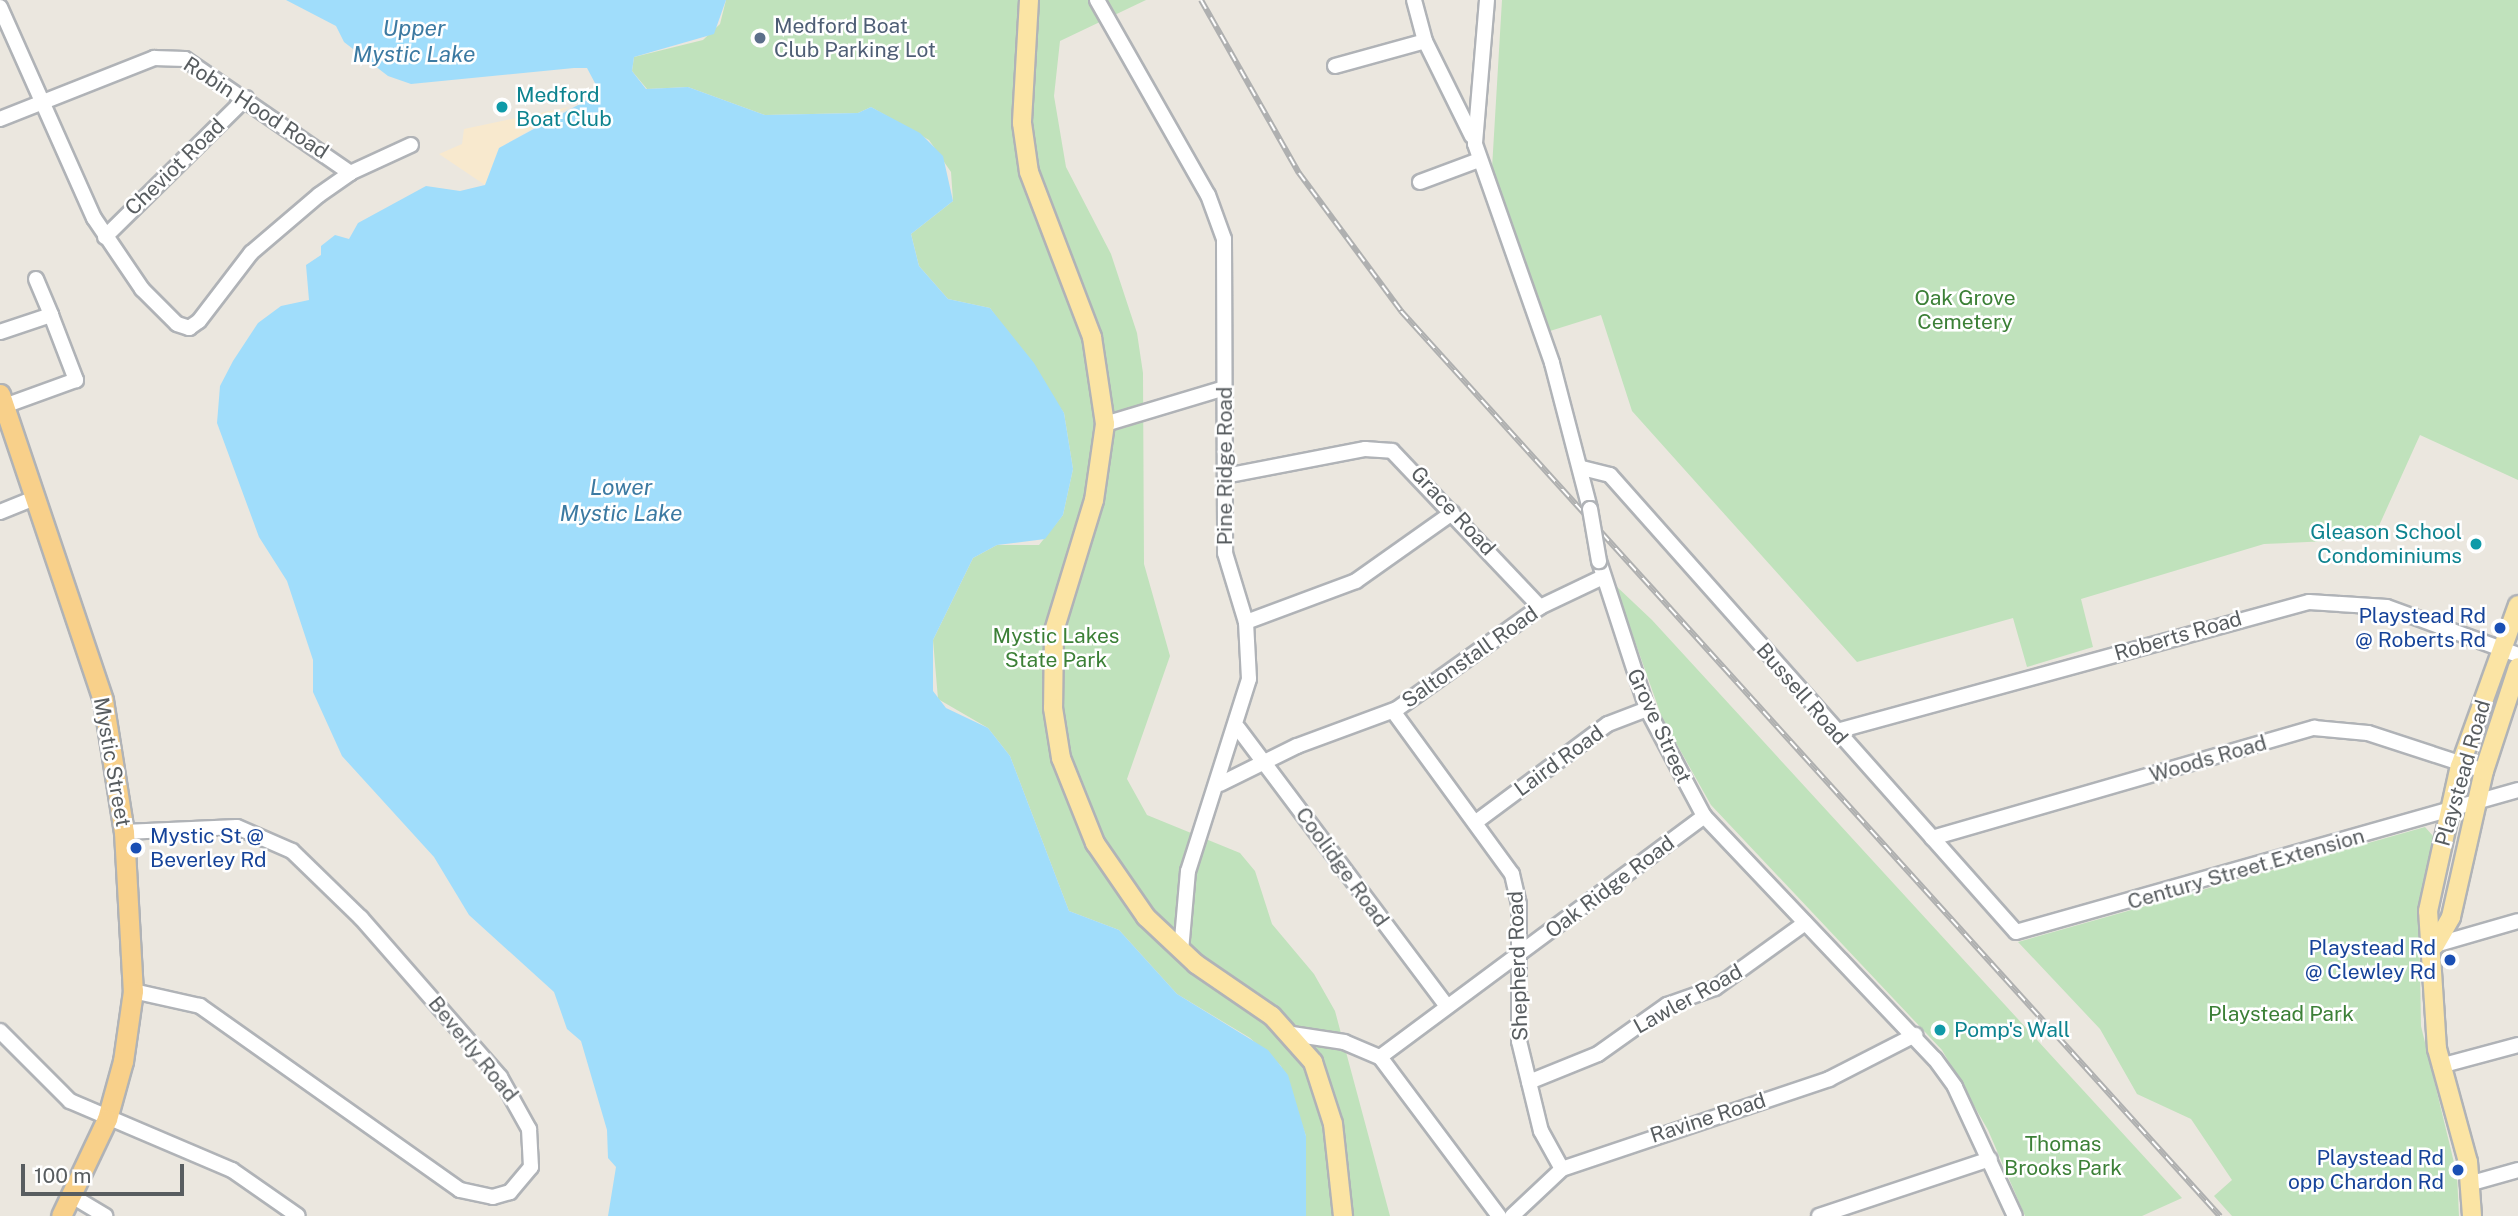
<!DOCTYPE html>
<html>
<head>
<meta charset="utf-8">
<style>
	body { margin:0 }
	#map { position:relative; width:2518px; height:1216px; overflow:hidden; background:#ebe7df; font-family:"Public Sans",sans-serif }
	div>[style] { position:absolute }
	[style*='--x'] { left:calc(var(--x)*1px); top:calc(var(--y)*1px); width:calc(var(--w)*1px); rotate:calc(var(--a)*1deg) }
	.green>* { inset:0; background:#c0e2bc }
	.sand>* { inset:0; background:#f8e9ce }
	.water>* { inset:0; background:#a0ddfb }
	.roads { filter:drop-shadow(2px 0 #b0b3b7) drop-shadow(-2px 0 #b0b3b7) drop-shadow(0 2px #b0b3b7) drop-shadow(0 -2px #b0b3b7) }
	.minor>* { height:14px; margin:-7px; padding:0 7px; transform-origin:7px; border-radius:7px; background:#fff }
	.major>* { height:18px; margin:-9px; padding:0 9px; transform-origin:9px; border-radius:9px; background:#fbe4a4 }
	.highway>* { height:19px; margin:-9.5px; padding:0 9.5px; transform-origin:9.5px; border-radius:9.5px; background:#f8d08a }
	.rail>* { height:6px; margin-top:-3px; transform-origin:0; background:repeating-linear-gradient(90deg,#fff 0 10px,#afb0b0 0 20px); box-sizing:border-box; border-block:2px solid #afb0b0 }
	.bridges { filter:drop-shadow(2px 0 #b0b3b7) drop-shadow(-2px 0 #b0b3b7) drop-shadow(0 2px #b0b3b7) drop-shadow(0 -2px #b0b3b7) }
	.minor-bridge>* { height:14px; margin:-7px; padding:0 7px; transform-origin:7px; border-radius:7px; background:#fff }
	.dots>* { width:19px; height:19px; translate:-50% -50%; box-sizing:border-box; border:4px solid #fff; border-radius:50% }
	span { translate:-50% -50%; white-space:nowrap; text-align:center; line-height:1.15; -webkit-text-stroke:5px #fff; paint-order:stroke }
	.service-label { font-size:21px; color:#4e5e75 }
	.left { translate:0 -50%; text-align:left }
	.culture-label { font-size:21px; color:#0d838f }
	.right { translate:-100% -50%; text-align:right }
	.street-label { font-size:21px; color:#585d60 }
	.park-label { font-size:21px; color:#3c8037 }
	.transit-label { font-size:21px; color:#164399 }
	.water-label { font-size:23px; color:#3c7aa2; font-style:italic }
	.scale { position:absolute; left:21px; top:1164px; width:163px; height:32px; box-sizing:border-box; border:4px solid #585d60; border-top:0; padding-left:9px; font-size:21px; line-height:24px; white-space:nowrap; color:#585d60; -webkit-text-stroke:5px #fff; paint-order:stroke }
</style>
</head>
<body>
<div id="map">
	<div class="green">
		<i style="clip-path:polygon(726px 0,1146px 0,1060px 41px,1054px 96px,1066px 167px,1111px 254px,1137px 333px,1143px 373px,1144px 564px,1170px 656px,1127px 779px,1147px 815px,1240px 853px,1255px 871px,1272px 924px,1314px 974px,1335px 1011px,1390px 1216px,1306px 1216px,1306px 1136px,1281px 1066px,1250px 1038px,1177px 994px,1119px 930px,1069px 911px,1010px 756px,988px 728px,938px 699px,933px 640px,973px 558px,997px 545px,1039px 545px,1063px 515px,1073px 469px,1064px 413px,990px 308px,948px 299px,919px 266px,911px 234px,953px 201px,951px 172px,929px 140px,871px 107px,858px 113px,765px 115px,688px 87px,647px 89px,632px 71px,634px 57px,703px 40px,720px 24px)"></i>
		<i style="clip-path:polygon(1502px 0,2518px 0,2518px 480px,2420px 435px,2373px 539px,2264px 544px,2081px 599px,2093px 647px,2027px 667px,2013px 618px,1857px 662px,1632px 411px,1601px 315px,1550px 331px,1492px 168px)"></i>
		<i style="clip-path:polygon(1615px 585px,1652px 620px,2182px 1198px,2142px 1216px,2025px 1216px,1988px 1130px,1942px 1050px,1711px 805px,1662px 718px)"></i>
		<i style="clip-path:polygon(2425px 827px,2433px 836px,2419px 912px,2421px 1026px,2457px 1175px,2459px 1216px,2232px 1216px,2214px 1196px,2232px 1180px,2191px 1119px,2137px 1094px,2100px 1029px,2018px 942px)"></i>
	</div>
	<div class="sand">
		<i style="clip-path:polygon(569px 107px,499px 148px,485px 185px,439px 154px,462px 144px,464px 129px)"></i>
	</div>
	<div class="water">
		<i style="clip-path:polygon(286px 0,726px 0,714px 34px,634px 57px,632px 71px,646px 89px,688px 87px,765px 115px,858px 113px,871px 107px,920px 133px,943px 156px,953px 201px,911px 234px,919px 266px,948px 299px,990px 308px,1034px 363px,1064px 413px,1073px 469px,1063px 515px,1045px 539px,997px 545px,973px 558px,933px 640px,933px 691px,946px 708px,988px 728px,1010px 756px,1069px 911px,1119px 930px,1177px 994px,1268px 1050px,1288px 1075px,1306px 1136px,1306px 1216px,608px 1216px,616px 1167px,608px 1158px,607px 1130px,581px 1041px,567px 1029px,554px 992px,469px 915px,434px 857px,342px 756px,313px 692px,313px 660px,287px 581px,259px 537px,217px 423px,220px 386px,233px 361px,258px 323px,281px 306px,309px 300px,306px 265px,321px 255px,321px 246px,335px 235px,349px 239px,358px 223px,426px 186px,460px 191px,485px 185px,499px 148px,589px 99px,596px 85px,587px 68px,574px 68px,411px 84px,388px 76px,344px 42px,336px 26px)"></i>
	</div>
	<div class="roads">
		<div class="minor">
			<i style="--x:1097;--y:0;--w:224;--a:60.4"></i>
			<i style="--x:1208;--y:195;--w:47;--a:70"></i>
			<i style="--x:1224;--y:239;--w:314;--a:89.8"></i>
			<i style="--x:1225;--y:553;--w:72;--a:73.1"></i>
			<i style="--x:1246;--y:622;--w:57;--a:87"></i>
			<i style="--x:1249;--y:679;--w:201;--a:107.6"></i>
			<i style="--x:1188;--y:871;--w:80;--a:95"></i>
			<i style="--x:1414;--y:0;--w:42;--a:75"></i>
			<i style="--x:1425;--y:41;--w:106;--a:63.7"></i>
			<i style="--x:1487;--y:0;--w:144;--a:94.8"></i>
			<i style="--x:1475;--y:144;--w:232;--a:70.6"></i>
			<i style="--x:1552;--y:363;--w:151;--a:75.4"></i>
			<i style="--x:0;--y:7;--w:231;--a:66"></i>
			<i style="--x:94;--y:218;--w:86;--a:55.9"></i>
			<i style="--x:142;--y:289;--w:49;--a:45"></i>
			<i style="--x:177;--y:324;--w:13;--a:18"></i>
			<i style="--x:189;--y:328;--w:12;--a:-35"></i>
			<i style="--x:199;--y:321;--w:86;--a:-52.6"></i>
			<i style="--x:251;--y:253;--w:89;--a:-40.5"></i>
			<i style="--x:319;--y:195;--w:38;--a:-35"></i>
			<i style="--x:350;--y:173;--w:67;--a:-24.7"></i>
			<i style="--x:1335;--y:66;--w:93;--a:-15.5"></i>
			<i style="--x:0;--y:119;--w:166;--a:-21.6"></i>
			<i style="--x:154;--y:58;--w:31;--a:2"></i>
			<i style="--x:185;--y:59;--w:201;--a:34.6"></i>
			<i style="--x:1420;--y:182;--w:63;--a:-20.4"></i>
			<i style="--x:105;--y:237;--w:198;--a:-44.6"></i>
			<i style="--x:36;--y:279;--w:39;--a:67"></i>
			<i style="--x:0;--y:332;--w:54;--a:-18.4"></i>
			<i style="--x:51;--y:315;--w:70;--a:69"></i>
			<i style="--x:76;--y:380;--w:77;--a:160.1"></i>
			<i style="--x:1105;--y:424;--w:125;--a:-16.7"></i>
			<i style="--x:1582;--y:468;--w:29;--a:14"></i>
			<i style="--x:1610;--y:475;--w:611;--a:48.38"></i>
			<i style="--x:2016;--y:932;--w:522;--a:-15.79"></i>
			<i style="--x:1225;--y:476;--w:143;--a:-10.9"></i>
			<i style="--x:1365;--y:449;--w:27;--a:4"></i>
			<i style="--x:1392;--y:451;--w:215;--a:46.5"></i>
			<i style="--x:0;--y:512;--w:38;--a:-22"></i>
			<i style="--x:1599;--y:561;--w:156;--a:72"></i>
			<i style="--x:1647;--y:709;--w:121;--a:62"></i>
			<i style="--x:1704;--y:816;--w:335;--a:46.5"></i>
			<i style="--x:1935;--y:1059;--w:34;--a:54"></i>
			<i style="--x:1955;--y:1087;--w:142;--a:65.1"></i>
			<i style="--x:1246;--y:622;--w:117;--a:-20.4"></i>
			<i style="--x:1356;--y:581;--w:118;--a:-35.3"></i>
			<i style="--x:1393;--y:711;--w:202;--a:53.9"></i>
			<i style="--x:1512;--y:874;--w:31;--a:77"></i>
			<i style="--x:1519;--y:904;--w:137;--a:90"></i>
			<i style="--x:1519;--y:1041;--w:93;--a:76.3"></i>
			<i style="--x:1541;--y:1131;--w:43;--a:61.1"></i>
			<i style="--x:1238;--y:728;--w:348;--a:53.1"></i>
			<i style="--x:1837;--y:731;--w:489;--a:-15.3"></i>
			<i style="--x:2309;--y:602;--w:78;--a:3.7"></i>
			<i style="--x:2387;--y:607;--w:140;--a:20.1"></i>
			<i style="--x:1220;--y:784;--w:86;--a:-26.3"></i>
			<i style="--x:1297;--y:746;--w:107;--a:-20.3"></i>
			<i style="--x:1397;--y:709;--w:176;--a:-35.5"></i>
			<i style="--x:1540;--y:607;--w:70;--a:-25.5"></i>
			<i style="--x:1476;--y:822;--w:164;--a:-36.6"></i>
			<i style="--x:1608;--y:724;--w:42;--a:-21"></i>
			<i style="--x:124;--y:832;--w:113;--a:-2.5"></i>
			<i style="--x:237;--y:827;--w:60;--a:23.6"></i>
			<i style="--x:292;--y:851;--w:96;--a:44.2"></i>
			<i style="--x:361;--y:918;--w:211;--a:48.8"></i>
			<i style="--x:500;--y:1077;--w:60;--a:60.9"></i>
			<i style="--x:529;--y:1129;--w:38;--a:87"></i>
			<i style="--x:531;--y:1167;--w:33;--a:130"></i>
			<i style="--x:510;--y:1192;--w:18;--a:164"></i>
			<i style="--x:493;--y:1197;--w:34;--a:-168"></i>
			<i style="--x:460;--y:1190;--w:319;--a:-144.7"></i>
			<i style="--x:200;--y:1006;--w:69;--a:-167.4"></i>
			<i style="--x:1932;--y:838;--w:398;--a:-16.1"></i>
			<i style="--x:2314;--y:728;--w:54;--a:5.3"></i>
			<i style="--x:2368;--y:733;--w:122;--a:18.1"></i>
			<i style="--x:2435;--y:945;--w:86;--a:-16.1"></i>
			<i style="--x:0;--y:1031;--w:99;--a:45"></i>
			<i style="--x:70;--y:1101;--w:176;--a:23.1"></i>
			<i style="--x:232;--y:1170;--w:80;--a:34.9"></i>
			<i style="--x:1292;--y:1034;--w:53;--a:8.7"></i>
			<i style="--x:1344;--y:1042;--w:39;--a:23"></i>
			<i style="--x:1380;--y:1057;--w:199;--a:53.2"></i>
			<i style="--x:1380;--y:1057;--w:404;--a:-36.6"></i>
			<i style="--x:2440;--y:1066;--w:81;--a:-15.1"></i>
			<i style="--x:1529;--y:1082;--w:74;--a:-22.1"></i>
			<i style="--x:1598;--y:1054;--w:85;--a:-35.4"></i>
			<i style="--x:1667;--y:1005;--w:51;--a:-19.5"></i>
			<i style="--x:1715;--y:988;--w:111;--a:-35.8"></i>
			<i style="--x:2472;--y:1183;--w:48;--a:-15.8"></i>
			<i style="--x:72;--y:1196;--w:39;--a:31"></i>
			<i style="--x:1512;--y:1216;--w:69;--a:-43.2"></i>
			<i style="--x:1562;--y:1169;--w:282;--a:-18.6"></i>
			<i style="--x:1829;--y:1079;--w:97;--a:-27.1"></i>
			<i style="--x:1819;--y:1216;--w:180;--a:-18.4"></i>
		</div>
		<div class="major">
			<i style="--x:1029;--y:0;--w:123;--a:93.3"></i>
			<i style="--x:1022;--y:123;--w:49;--a:81.9"></i>
			<i style="--x:1029;--y:172;--w:177;--a:69.1"></i>
			<i style="--x:1092;--y:337;--w:88;--a:81.5"></i>
			<i style="--x:1105;--y:424;--w:77;--a:98.2"></i>
			<i style="--x:1094;--y:500;--w:137;--a:107"></i>
			<i style="--x:1054;--y:631;--w:77;--a:90.7"></i>
			<i style="--x:1053;--y:708;--w:51;--a:80.9"></i>
			<i style="--x:1061;--y:758;--w:92;--a:68.2"></i>
			<i style="--x:1095;--y:843;--w:90;--a:55.4"></i>
			<i style="--x:1146;--y:917;--w:69;--a:43.2"></i>
			<i style="--x:1196;--y:964;--w:92;--a:34.4"></i>
			<i style="--x:1272;--y:1016;--w:62;--a:48.3"></i>
			<i style="--x:1313;--y:1062;--w:65;--a:72.1"></i>
			<i style="--x:1333;--y:1124;--w:93;--a:83.8"></i>
			<i style="--x:2435;--y:945;--w:32;--a:-60"></i>
			<i style="--x:2451;--y:917;--w:150;--a:-77.3"></i>
			<i style="--x:2484;--y:771;--w:109;--a:-71.9"></i>
			<i style="--x:2472;--y:1216;--w:54;--a:-94.2"></i>
			<i style="--x:2468;--y:1162;--w:117;--a:-105.3"></i>
			<i style="--x:2437;--y:1049;--w:138;--a:-93.7"></i>
			<i style="--x:2428;--y:911;--w:148;--a:-77.6"></i>
			<i style="--x:2460;--y:766;--w:171;--a:-70.2"></i>
		</div>
		<div class="highway">
			<i style="--x:0;--y:394;--w:323;--a:71.4"></i>
			<i style="--x:103;--y:700;--w:134;--a:81"></i>
			<i style="--x:124;--y:832;--w:159;--a:86.8"></i>
			<i style="--x:133;--y:991;--w:71;--a:98.1"></i>
			<i style="--x:123;--y:1061;--w:60;--a:105.4"></i>
			<i style="--x:107;--y:1119;--w:107;--a:115.4"></i>
		</div>
	</div>
	<div class="rail">
		<i style="--x:1201;--y:0;--w:199;--a:60.5"></i>
		<i style="--x:1299;--y:173;--w:172;--a:53.5"></i>
		<i style="--x:1401;--y:311;--w:1221;--a:47.86"></i>
	</div>
	<div class="bridges">
		<div class="minor-bridge">
			<i style="--x:1590;--y:509;--w:53;--a:80.2"></i>
		</div>
	</div>
	<div class="dots">
		<i style="left:760px;top:38px;background:#5c6f8a"></i>
		<i style="left:502px;top:107px;background:#0f9aa8"></i>
		<i style="left:2476px;top:544px;background:#0f9aa8"></i>
		<i style="left:2500px;top:628px;background:#1a4fb4"></i>
		<i style="left:136px;top:848px;background:#1a4fb4"></i>
		<i style="left:2450px;top:960px;background:#1a4fb4"></i>
		<i style="left:1940px;top:1030px;background:#0f9aa8"></i>
		<i style="left:2458px;top:1170px;background:#1a4fb4"></i>
	</div>
	<div class="service-label">
		<span class="left" style="left:774px;top:38px">Medford Boat<br>Club Parking Lot</span>
	</div>
	<div class="culture-label">
		<span class="left" style="left:516px;top:107px">Medford<br>Boat Club</span>
		<span class="right" style="left:2462px;top:544px">Gleason School<br>Condominiums</span>
		<span class="left" style="left:1954px;top:1030px">Pomp's Wall</span>
	</div>
	<div class="street-label">
		<span style="left:256px;top:108px;rotate:33deg">Robin Hood Road</span>
		<span style="left:175px;top:167px;rotate:-44deg">Cheviot Road</span>
		<span style="left:1225px;top:466px;rotate:-90deg">Pine Ridge Road</span>
		<span style="left:1453px;top:511px;rotate:47deg">Grace Road</span>
		<span style="left:2178px;top:636px;rotate:-16deg">Roberts Road</span>
		<span style="left:1470px;top:657px;rotate:-35deg">Saltonstall Road</span>
		<span style="left:1802px;top:694px;rotate:49deg">Bussell Road</span>
		<span style="left:1659px;top:726px;rotate:65deg">Grove Street</span>
		<span style="left:2208px;top:759px;rotate:-16deg">Woods Road</span>
		<span style="left:1559px;top:761px;rotate:-36deg">Laird Road</span>
		<span style="left:112px;top:762px;rotate:80deg">Mystic Street</span>
		<span style="left:2463px;top:773px;rotate:-74deg">Playstead Road</span>
		<span style="left:1342px;top:867px;rotate:54deg">Coolidge Road</span>
		<span style="left:2246px;top:869px;rotate:-16deg">Century Street Extension</span>
		<span style="left:1610px;top:887px;rotate:-37deg">Oak Ridge Road</span>
		<span style="left:1518px;top:966px;rotate:-92deg">Shepherd Road</span>
		<span style="left:1688px;top:999px;rotate:-29deg">Lawler Road</span>
		<span style="left:473px;top:1049px;rotate:51deg">Beverly Road</span>
		<span style="left:1708px;top:1118px;rotate:-18deg">Ravine Road</span>
	</div>
	<div class="park-label">
		<span style="left:1965px;top:310px">Oak Grove<br>Cemetery</span>
		<span style="left:1056px;top:648px">Mystic Lakes<br>State Park</span>
		<span style="left:2281px;top:1014px">Playstead Park</span>
		<span style="left:2063px;top:1156px">Thomas<br>Brooks Park</span>
	</div>
	<div class="transit-label">
		<span class="right" style="left:2486px;top:628px">Playstead Rd<br>@ Roberts Rd</span>
		<span class="left" style="left:150px;top:848px">Mystic St @<br>Beverley Rd</span>
		<span class="right" style="left:2436px;top:960px">Playstead Rd<br>@ Clewley Rd</span>
		<span class="right" style="left:2444px;top:1170px">Playstead Rd<br>opp Chardon Rd</span>
	</div>
	<div class="water-label">
		<span style="left:414px;top:41px">Upper<br>Mystic Lake</span>
		<span style="left:621px;top:500px">Lower<br>Mystic Lake</span>
	</div>
	<div class="scale">100 m</div>
</div>
</body>
</html>
